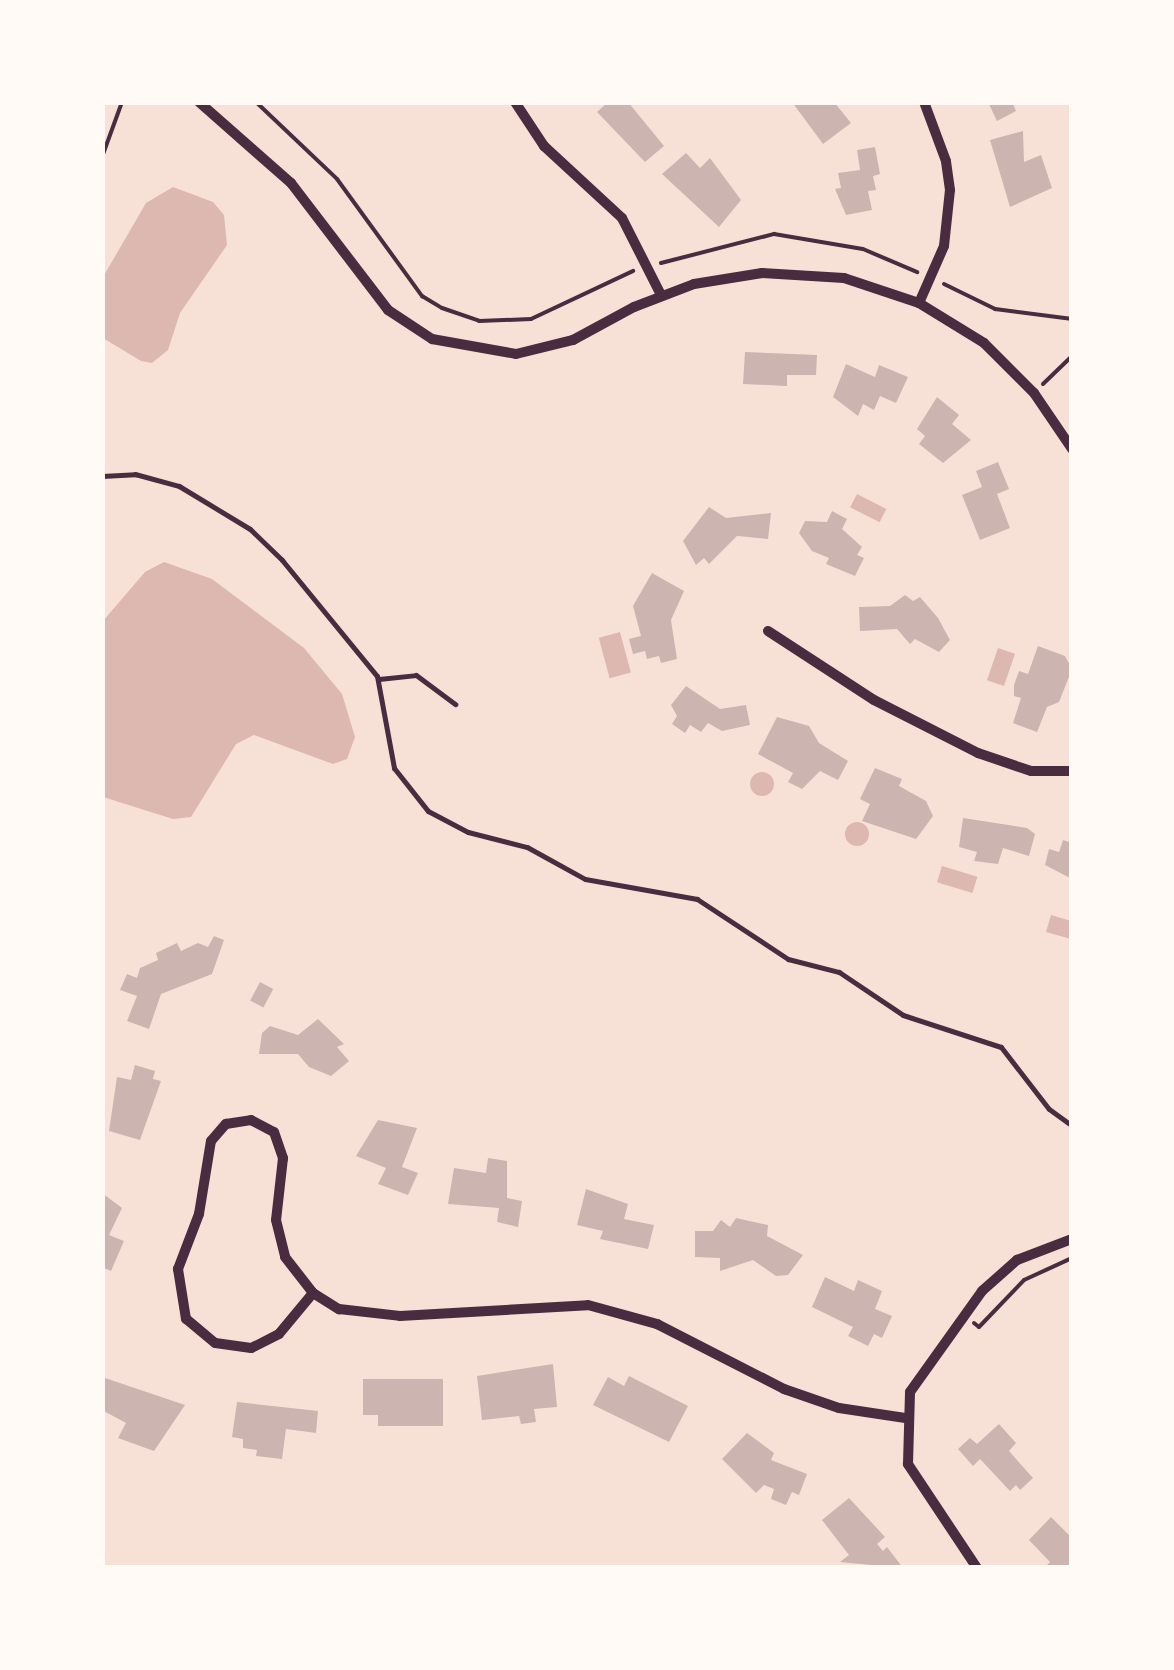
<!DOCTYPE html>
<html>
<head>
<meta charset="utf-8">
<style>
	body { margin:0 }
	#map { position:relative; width:1174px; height:1670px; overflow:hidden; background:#f7e1d7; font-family:"PT Sans",sans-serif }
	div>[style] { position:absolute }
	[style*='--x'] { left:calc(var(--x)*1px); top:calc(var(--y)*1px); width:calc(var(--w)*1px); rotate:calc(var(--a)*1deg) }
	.water>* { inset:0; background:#dcb8b0; transform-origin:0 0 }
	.round { border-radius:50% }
	.building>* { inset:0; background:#ccb4b1; transform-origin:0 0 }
	.path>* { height:4px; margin:-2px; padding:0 2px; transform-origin:2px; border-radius:2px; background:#4a2c40 }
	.service>* { height:5px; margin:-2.5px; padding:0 2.5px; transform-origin:2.5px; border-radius:2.5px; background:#4a2c40 }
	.minor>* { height:10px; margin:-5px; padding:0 5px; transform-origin:5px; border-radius:5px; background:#4a2c40 }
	span { translate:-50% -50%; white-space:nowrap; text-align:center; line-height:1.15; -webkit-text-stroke:8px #fffaf5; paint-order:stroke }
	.frame { position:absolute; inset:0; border:105px solid #fffaf5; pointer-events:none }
</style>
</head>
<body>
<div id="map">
	<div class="water">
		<i style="clip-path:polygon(173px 187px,213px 202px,224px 215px,227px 245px,180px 313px,168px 350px,152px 363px,141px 361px,103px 338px,103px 277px,146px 203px)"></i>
		<i style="left:857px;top:494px;width:33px;height:15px;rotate:27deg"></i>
		<i style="clip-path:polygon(164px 562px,212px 579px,304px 648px,342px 694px,355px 737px,347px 759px,333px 764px,254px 735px,236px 744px,191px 817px,173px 819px,103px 797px,103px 621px,145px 572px)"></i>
		<i style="left:620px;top:632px;width:42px;height:22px;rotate:75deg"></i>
		<i style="left:998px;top:648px;width:18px;height:34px;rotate:19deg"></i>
		<i class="round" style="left:750px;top:772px;width:24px;height:24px"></i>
		<i class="round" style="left:845px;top:822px;width:24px;height:24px"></i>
		<i style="left:942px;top:866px;width:37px;height:17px;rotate:17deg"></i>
		<i style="clip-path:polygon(1051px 915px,1071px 921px,1071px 939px,1046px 932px)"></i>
	</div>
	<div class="building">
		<i style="clip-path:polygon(608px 102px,628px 102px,664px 146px,645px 162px,597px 112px)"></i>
		<i style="clip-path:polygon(792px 102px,834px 102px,851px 123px,823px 144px)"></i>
		<i style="clip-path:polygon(988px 102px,1012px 102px,1016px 111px,997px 121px)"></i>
		<i style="clip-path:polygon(1023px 131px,1024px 162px,1041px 155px,1052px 188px,1010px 207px,990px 140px)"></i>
		<i style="clip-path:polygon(875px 147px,880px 174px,873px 176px,876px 190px,868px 191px,872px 210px,846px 215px,835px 189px,841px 188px,838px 173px,860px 170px,857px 150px)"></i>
		<i style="clip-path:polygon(686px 153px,700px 168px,710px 158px,741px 200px,719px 227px,662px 174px)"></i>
		<i style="clip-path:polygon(745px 352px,817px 355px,816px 375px,787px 375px,787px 386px,743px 384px)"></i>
		<i style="clip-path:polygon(846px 364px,875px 377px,879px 365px,908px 377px,896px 403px,880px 396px,874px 410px,863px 404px,858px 416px,833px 397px)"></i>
		<i style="clip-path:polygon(937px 397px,959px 415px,952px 424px,971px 440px,943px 463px,919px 444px,925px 436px,917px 429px)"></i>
		<i style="clip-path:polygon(998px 462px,1009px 489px,997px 494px,1010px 528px,980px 540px,962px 495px,982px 487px,976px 471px)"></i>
		<i style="clip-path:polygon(709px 507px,726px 518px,771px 513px,768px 539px,737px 536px,709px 564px,704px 558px,696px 565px,683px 541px)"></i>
		<i style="clip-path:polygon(832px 511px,847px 519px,842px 529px,862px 547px,857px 555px,864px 558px,855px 576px,826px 564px,829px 558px,812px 551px,799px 533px,805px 521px,827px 522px)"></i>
		<i style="clip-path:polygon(652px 573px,684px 591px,671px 620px,677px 659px,661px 663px,659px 656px,647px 659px,645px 651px,633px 654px,629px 639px,641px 636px,633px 606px)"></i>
		<i style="clip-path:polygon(905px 595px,913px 601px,920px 597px,938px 618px,950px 640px,939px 652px,915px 639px,910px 644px,897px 629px,860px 631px,859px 607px,890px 606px)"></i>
		<i style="clip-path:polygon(1038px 646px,1065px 656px,1072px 669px,1059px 702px,1047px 707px,1037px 732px,1013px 723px,1021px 698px,1014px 696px,1014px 685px,1019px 671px,1028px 674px)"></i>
		<i style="clip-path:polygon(686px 686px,720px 709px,746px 705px,750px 725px,722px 731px,708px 723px,701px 732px,690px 725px,685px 733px,672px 724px,677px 716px,671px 705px)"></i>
		<i style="clip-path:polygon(777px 717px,809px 726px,819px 743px,848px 761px,838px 780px,820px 771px,802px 789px,788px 782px,793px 773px,758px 754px)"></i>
		<i style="clip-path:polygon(875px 768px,902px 779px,899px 786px,926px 801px,933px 816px,916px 839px,862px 821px,870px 804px,860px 799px)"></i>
		<i style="clip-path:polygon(963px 818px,1027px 828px,1035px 834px,1029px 856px,1003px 848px,998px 864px,974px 861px,977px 852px,959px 847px)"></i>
		<i style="clip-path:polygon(1063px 840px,1072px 843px,1072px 879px,1045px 865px,1049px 849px,1059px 852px)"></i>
		<i style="clip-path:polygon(214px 936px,224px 940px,212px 974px,161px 994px,149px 1029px,127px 1021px,137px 996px,120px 990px,127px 974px,137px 978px,140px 968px,158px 960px,156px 953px,177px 943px,181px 951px,198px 943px,208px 947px)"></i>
		<i style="left:260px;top:982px;width:15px;height:21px;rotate:28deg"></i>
		<i style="clip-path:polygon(318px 1019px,344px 1044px,337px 1047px,349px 1061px,331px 1076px,309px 1067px,298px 1054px,259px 1054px,262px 1033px,270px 1026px,298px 1035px)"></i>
		<i style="clip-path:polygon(135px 1065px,155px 1071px,153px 1079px,161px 1081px,140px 1140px,109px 1131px,117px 1077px,131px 1080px)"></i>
		<i style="clip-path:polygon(378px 1120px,417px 1128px,402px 1167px,418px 1173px,408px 1195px,378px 1184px,386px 1168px,356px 1156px)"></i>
		<i style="clip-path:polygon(488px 1158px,507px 1161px,507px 1198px,522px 1201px,518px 1227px,497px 1222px,499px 1208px,448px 1204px,454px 1168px,486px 1173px)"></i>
		<i style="clip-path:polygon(586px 1189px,628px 1204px,624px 1219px,654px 1225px,648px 1249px,600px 1239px,603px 1231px,577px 1225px)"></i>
		<i style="clip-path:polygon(102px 1193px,122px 1208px,109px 1235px,124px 1241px,111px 1271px,102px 1267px)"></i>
		<i style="clip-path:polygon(736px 1218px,768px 1225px,767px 1236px,803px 1255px,788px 1275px,776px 1276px,753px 1260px,720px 1271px,720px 1258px,695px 1257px,695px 1231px,713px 1231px,721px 1220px,730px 1227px)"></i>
		<i style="clip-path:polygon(825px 1277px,854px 1291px,858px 1280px,882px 1291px,875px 1309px,892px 1316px,882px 1338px,874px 1334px,868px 1346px,848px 1336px,853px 1327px,812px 1307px)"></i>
		<i style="clip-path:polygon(553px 1364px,557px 1407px,534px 1409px,536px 1422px,521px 1424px,519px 1416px,482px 1420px,477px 1376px)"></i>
		<i style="clip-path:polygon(629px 1376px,688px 1406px,669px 1442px,593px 1405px,608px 1377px,624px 1386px)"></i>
		<i style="clip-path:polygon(105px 1378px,185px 1405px,154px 1451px,118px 1438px,126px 1423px,102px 1410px)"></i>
		<i style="clip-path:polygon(363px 1379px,443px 1379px,443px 1426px,378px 1426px,378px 1415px,363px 1415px)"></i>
		<i style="clip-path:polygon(237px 1402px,318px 1411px,316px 1433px,286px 1429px,282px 1459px,256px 1456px,257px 1450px,243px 1448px,243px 1439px,232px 1437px)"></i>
		<i style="clip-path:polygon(999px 1424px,1016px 1443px,1009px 1451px,1033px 1478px,1020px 1490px,1016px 1485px,1010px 1491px,980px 1459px,973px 1466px,958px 1449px,970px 1438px,977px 1444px)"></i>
		<i style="clip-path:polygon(747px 1433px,774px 1453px,771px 1460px,807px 1474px,799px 1495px,792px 1492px,786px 1505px,771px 1499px,774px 1489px,764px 1485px,756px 1493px,722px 1459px)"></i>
		<i style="clip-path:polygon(849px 1498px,885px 1537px,877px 1544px,883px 1551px,887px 1547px,903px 1568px,840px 1562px,849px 1555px,822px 1520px)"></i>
		<i style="clip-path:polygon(1051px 1517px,1072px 1538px,1072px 1568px,1044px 1568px,1050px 1562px,1029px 1540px)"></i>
	</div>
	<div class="path">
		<i style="--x:256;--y:102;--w:112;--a:43.5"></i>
		<i style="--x:337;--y:179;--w:145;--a:54"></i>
		<i style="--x:422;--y:296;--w:23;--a:31"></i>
		<i style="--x:442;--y:308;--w:39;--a:19"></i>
		<i style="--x:479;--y:321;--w:52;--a:-2.2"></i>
		<i style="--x:531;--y:319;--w:113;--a:-25.2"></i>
		<i style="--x:102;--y:157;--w:59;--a:-70"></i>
		<i style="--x:661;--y:263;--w:117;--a:-14.4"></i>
		<i style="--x:774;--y:234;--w:90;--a:9.6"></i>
		<i style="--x:863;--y:249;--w:59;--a:23.1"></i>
		<i style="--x:944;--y:284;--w:57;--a:26.1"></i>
		<i style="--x:995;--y:309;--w:78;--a:7.4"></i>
		<i style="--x:1043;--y:384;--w:40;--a:-44"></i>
		<i style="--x:974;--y:1323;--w:6;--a:39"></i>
		<i style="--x:979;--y:1327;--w:65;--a:-46.2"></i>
		<i style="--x:1024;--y:1280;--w:53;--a:-24.6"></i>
	</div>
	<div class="service">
		<i style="--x:102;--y:476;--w:33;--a:-3"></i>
		<i style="--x:135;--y:474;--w:46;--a:15.3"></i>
		<i style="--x:179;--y:486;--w:83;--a:31.2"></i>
		<i style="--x:250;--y:529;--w:45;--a:44.1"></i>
		<i style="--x:282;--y:560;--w:150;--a:50.7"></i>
		<i style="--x:377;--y:676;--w:94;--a:79.5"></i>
		<i style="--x:394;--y:768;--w:55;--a:51.7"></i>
		<i style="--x:428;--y:811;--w:45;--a:27.7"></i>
		<i style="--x:468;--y:832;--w:61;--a:14.3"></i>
		<i style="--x:527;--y:847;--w:66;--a:28.9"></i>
		<i style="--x:585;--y:879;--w:114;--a:10.1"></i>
		<i style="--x:697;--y:899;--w:109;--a:33.4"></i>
		<i style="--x:788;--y:959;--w:53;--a:14.3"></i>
		<i style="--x:839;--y:972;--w:77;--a:33.9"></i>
		<i style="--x:903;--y:1015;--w:103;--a:18.1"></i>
		<i style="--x:1001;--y:1047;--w:78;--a:52.3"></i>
		<i style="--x:1049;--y:1109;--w:29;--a:36"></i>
		<i style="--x:379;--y:679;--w:37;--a:-6"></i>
		<i style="--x:416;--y:675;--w:49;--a:36.6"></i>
	</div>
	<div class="minor">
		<i style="--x:199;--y:102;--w:123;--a:41.4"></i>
		<i style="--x:291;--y:183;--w:160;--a:52.6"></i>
		<i style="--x:388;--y:310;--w:53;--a:33.4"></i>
		<i style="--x:432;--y:339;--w:85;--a:10.1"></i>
		<i style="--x:516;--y:354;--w:59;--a:-13.8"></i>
		<i style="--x:573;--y:340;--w:69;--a:-28.4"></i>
		<i style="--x:634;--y:307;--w:64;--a:-21"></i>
		<i style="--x:694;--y:284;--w:69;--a:-9.2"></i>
		<i style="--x:762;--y:273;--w:82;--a:3.5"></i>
		<i style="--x:844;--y:278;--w:79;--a:18.4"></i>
		<i style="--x:919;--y:303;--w:76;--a:31.6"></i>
		<i style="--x:984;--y:343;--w:71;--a:45"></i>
		<i style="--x:1034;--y:393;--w:68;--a:55.8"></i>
		<i style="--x:515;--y:102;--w:53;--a:56.6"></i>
		<i style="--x:544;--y:146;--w:106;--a:42.7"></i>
		<i style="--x:622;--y:218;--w:86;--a:63.1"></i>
		<i style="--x:919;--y:303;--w:62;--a:-66.3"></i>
		<i style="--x:944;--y:246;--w:56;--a:-83.9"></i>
		<i style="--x:950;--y:190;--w:29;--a:-98"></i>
		<i style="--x:946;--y:161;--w:63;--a:-110.4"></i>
		<i style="--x:768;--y:631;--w:126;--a:33.1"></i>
		<i style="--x:874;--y:700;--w:117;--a:27"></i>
		<i style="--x:978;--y:753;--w:56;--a:18.8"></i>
		<i style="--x:1031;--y:771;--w:41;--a:0"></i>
		<i style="--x:313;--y:1293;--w:53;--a:129.7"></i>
		<i style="--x:279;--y:1334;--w:31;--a:153"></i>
		<i style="--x:251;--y:1348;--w:36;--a:-172"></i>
		<i style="--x:215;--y:1343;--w:38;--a:-140"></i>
		<i style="--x:186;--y:1319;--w:51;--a:-99.1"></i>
		<i style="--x:178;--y:1269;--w:59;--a:-69.1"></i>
		<i style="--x:199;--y:1214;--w:74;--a:-80.7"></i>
		<i style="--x:211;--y:1141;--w:23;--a:-49"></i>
		<i style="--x:226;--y:1124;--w:25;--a:-9"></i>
		<i style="--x:251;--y:1120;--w:26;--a:28"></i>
		<i style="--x:274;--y:1132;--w:28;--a:71"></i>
		<i style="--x:283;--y:1158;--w:62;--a:96.4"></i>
		<i style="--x:276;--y:1220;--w:38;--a:76"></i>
		<i style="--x:285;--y:1257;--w:46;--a:52.1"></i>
		<i style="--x:313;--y:1293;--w:31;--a:32"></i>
		<i style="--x:339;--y:1309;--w:61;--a:6.5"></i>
		<i style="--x:400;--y:1316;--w:188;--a:-3.3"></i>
		<i style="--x:588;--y:1305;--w:72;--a:15.4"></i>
		<i style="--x:657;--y:1324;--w:143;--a:27.1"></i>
		<i style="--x:784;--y:1389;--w:58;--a:19.1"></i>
		<i style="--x:839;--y:1408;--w:67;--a:8.6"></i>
		<i style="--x:977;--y:1568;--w:125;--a:-123.6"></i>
		<i style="--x:908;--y:1464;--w:72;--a:-88.4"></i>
		<i style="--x:910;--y:1392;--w:124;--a:-54.5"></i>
		<i style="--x:982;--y:1291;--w:47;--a:-41.5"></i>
		<i style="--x:1017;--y:1260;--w:59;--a:-20.9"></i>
	</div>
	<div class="frame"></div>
</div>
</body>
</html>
